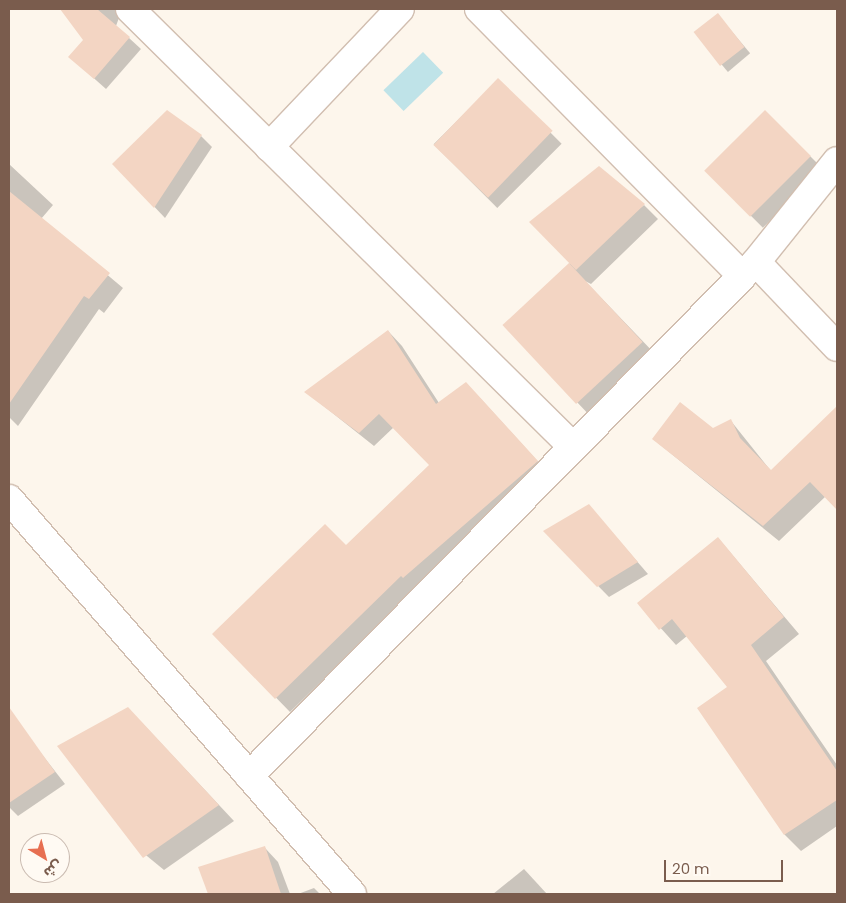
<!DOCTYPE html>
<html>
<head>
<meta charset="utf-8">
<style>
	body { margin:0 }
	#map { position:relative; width:846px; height:903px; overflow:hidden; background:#fdf6ec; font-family:Poppins,"Noto Sans Arabic",sans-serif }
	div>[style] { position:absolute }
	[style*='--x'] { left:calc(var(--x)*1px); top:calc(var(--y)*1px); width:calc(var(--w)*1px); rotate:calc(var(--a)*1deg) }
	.water>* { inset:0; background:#bfe3e8; transform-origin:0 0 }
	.shadow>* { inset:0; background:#0003; transform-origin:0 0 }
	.building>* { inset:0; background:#f3d5c3; transform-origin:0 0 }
	.roads { filter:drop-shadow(1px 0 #d1beb0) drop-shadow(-1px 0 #d1beb0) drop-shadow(0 1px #d1beb0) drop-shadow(0 -1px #d1beb0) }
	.minor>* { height:28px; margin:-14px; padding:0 14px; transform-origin:14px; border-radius:14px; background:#fff }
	span { translate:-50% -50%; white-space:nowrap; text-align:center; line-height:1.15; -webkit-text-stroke:4px #fffaf3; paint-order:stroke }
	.frame { position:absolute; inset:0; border:10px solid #7a5c4d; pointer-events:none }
	.north { position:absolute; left:20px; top:833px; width:50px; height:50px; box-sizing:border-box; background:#fffaf3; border:1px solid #cabbb1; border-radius:50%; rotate:143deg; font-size:14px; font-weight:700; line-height:20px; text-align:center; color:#7a5c4d }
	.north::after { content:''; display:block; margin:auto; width:18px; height:22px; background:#e76f51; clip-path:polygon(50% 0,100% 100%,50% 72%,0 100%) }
	.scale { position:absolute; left:664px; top:860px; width:119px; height:22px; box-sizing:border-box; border:2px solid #7a5c4d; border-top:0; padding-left:6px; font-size:15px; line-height:18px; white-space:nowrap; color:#7a5c4d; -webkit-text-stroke:4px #fffaf3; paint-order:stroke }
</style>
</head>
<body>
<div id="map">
	<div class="water">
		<i style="left:423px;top:52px;width:29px;height:55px;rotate:46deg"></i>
	</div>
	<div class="shadow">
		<i style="clip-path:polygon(61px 9px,114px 9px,120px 15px,116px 26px,141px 49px,106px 89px,70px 57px,84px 40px)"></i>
		<i style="left:718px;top:15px;width:50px;height:29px;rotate:50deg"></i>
		<i style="left:498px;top:80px;width:90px;height:91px;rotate:45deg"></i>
		<i style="left:765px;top:111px;width:81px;height:84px;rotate:45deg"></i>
		<i style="clip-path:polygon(201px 136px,212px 147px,165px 218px,114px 164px)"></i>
		<i style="clip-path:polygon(9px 164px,53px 205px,41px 219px,123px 288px,104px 313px,99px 309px,18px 426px,9px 417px)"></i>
		<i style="clip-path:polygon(644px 205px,658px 219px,591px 284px,585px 281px,658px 357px,593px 419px,504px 325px,570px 263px)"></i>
		<i style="clip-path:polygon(388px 331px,402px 346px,439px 403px,480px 398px,551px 476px,416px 589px,290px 712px,214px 634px,346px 546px,430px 465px,394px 427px,374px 446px,306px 392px)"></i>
		<i style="clip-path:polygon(837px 408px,837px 508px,826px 496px,779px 541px,653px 439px,713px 429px,731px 421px,771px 471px)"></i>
		<i style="clip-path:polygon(589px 506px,648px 574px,609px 597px,545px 532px)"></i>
		<i style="clip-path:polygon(718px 538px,799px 634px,766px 661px,837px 765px,837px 826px,801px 851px,785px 835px,699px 709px,729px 688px,687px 636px,676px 645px,639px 604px)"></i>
		<i style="clip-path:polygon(143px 724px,234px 821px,164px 870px,136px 847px)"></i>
		<i style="clip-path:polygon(26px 734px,65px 784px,18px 816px,9px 807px,9px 742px)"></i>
		<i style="clip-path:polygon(265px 848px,278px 862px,290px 894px,209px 894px,200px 868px)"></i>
		<i style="clip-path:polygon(524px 869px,547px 894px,493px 894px)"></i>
		<i style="clip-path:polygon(314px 888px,320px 894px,298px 894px)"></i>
	</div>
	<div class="building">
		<i style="clip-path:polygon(60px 9px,97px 9px,130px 37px,94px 79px,68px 57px,83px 40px)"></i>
		<i style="left:718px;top:13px;width:43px;height:31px;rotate:52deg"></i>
		<i style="left:498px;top:78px;width:76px;height:93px;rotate:44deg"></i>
		<i style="clip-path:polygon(167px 110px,202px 135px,154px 208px,112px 164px)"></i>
		<i style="left:765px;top:110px;width:65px;height:86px;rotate:45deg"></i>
		<i style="clip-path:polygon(599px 166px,645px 204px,576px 270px,529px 222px)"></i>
		<i style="clip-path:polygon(9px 191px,110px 273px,89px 299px,84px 296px,9px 404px)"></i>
		<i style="left:569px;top:263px;width:108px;height:91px;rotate:47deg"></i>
		<i style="clip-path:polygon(388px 330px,436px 404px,466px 382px,538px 461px,403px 578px,401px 576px,275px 699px,212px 634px,325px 524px,346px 545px,429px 465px,379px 414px,359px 433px,304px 392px)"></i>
		<i style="clip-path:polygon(680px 402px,713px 428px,731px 419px,740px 438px,771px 470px,837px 406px,837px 510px,810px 482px,763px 526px,652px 439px)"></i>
		<i style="clip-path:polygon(589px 504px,638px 562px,597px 587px,543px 531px)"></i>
		<i style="clip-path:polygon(718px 537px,784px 617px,751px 645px,837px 771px,837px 800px,784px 835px,697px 708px,727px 687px,672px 619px,659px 630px,637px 603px)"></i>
		<i style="clip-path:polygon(9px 707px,55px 772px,9px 803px)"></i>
		<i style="clip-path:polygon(128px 707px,219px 805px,143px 858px,57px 746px)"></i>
		<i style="clip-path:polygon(265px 846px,281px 894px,208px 894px,198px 867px)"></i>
	</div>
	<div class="roads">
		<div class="minor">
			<i style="--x:130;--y:9;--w:623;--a:44.67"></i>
			<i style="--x:479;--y:9;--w:375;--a:45.4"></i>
			<i style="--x:269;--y:147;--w:190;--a:-46.5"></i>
			<i style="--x:756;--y:262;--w:117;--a:46.4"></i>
			<i style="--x:9;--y:499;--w:523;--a:49.03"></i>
			<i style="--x:249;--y:776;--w:722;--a:-45.39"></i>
			<i style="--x:756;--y:262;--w:129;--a:-51.3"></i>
		</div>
	</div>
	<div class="frame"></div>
	<div class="north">ش</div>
	<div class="scale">20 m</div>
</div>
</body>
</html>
